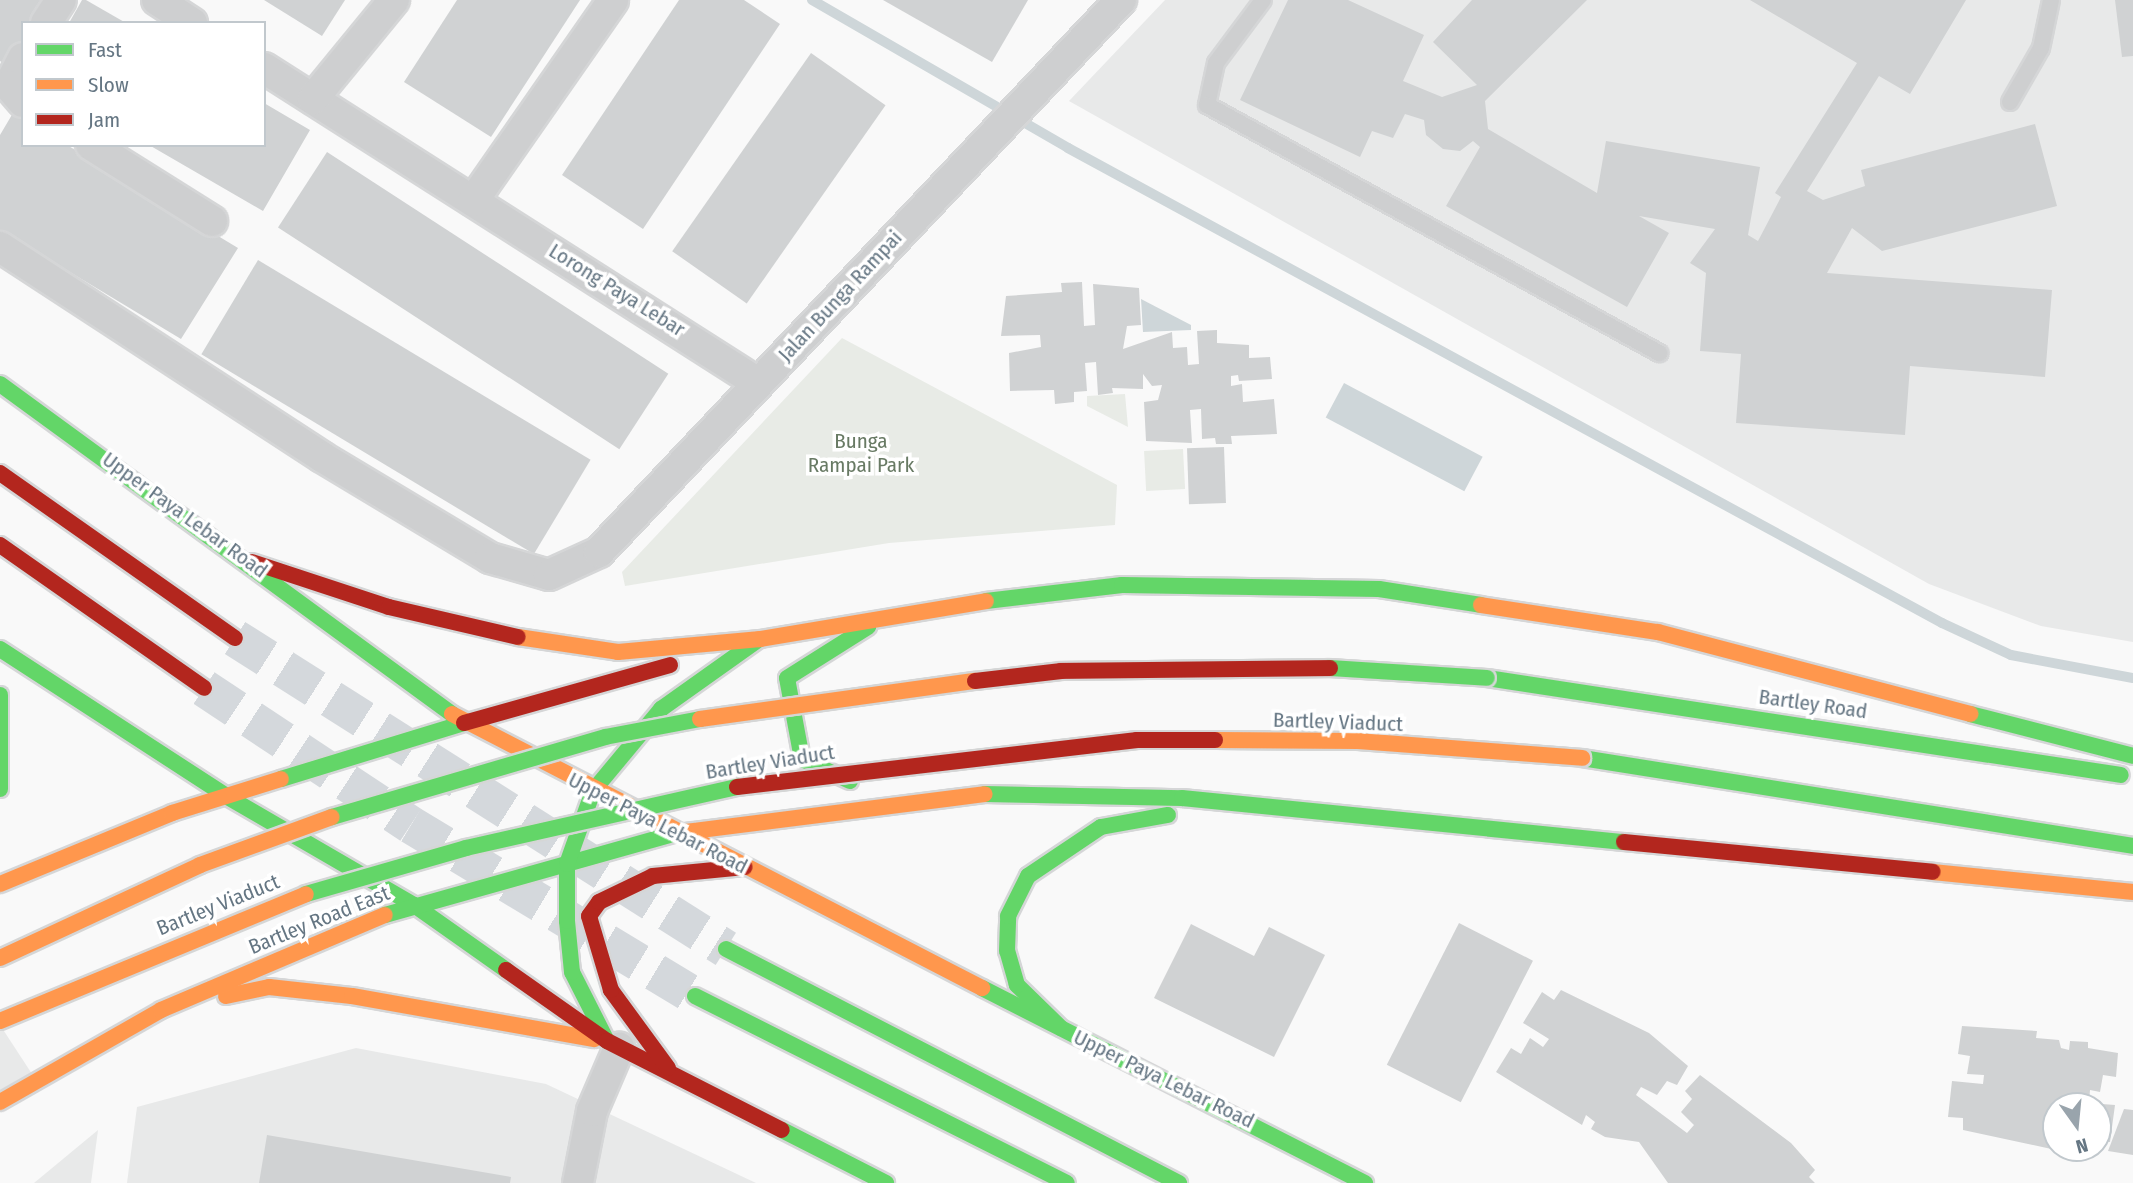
<!DOCTYPE html>
<html>
<head>
<meta charset="utf-8">
<style>
	body { margin:0 }
	#map { position:relative; width:2133px; height:1183px; overflow:hidden; background:#f9f9f9; font-family:"Fira Sans Condensed",sans-serif }
	div>[style] { position:absolute }
	[style*='--x'] { left:calc(var(--x)*1px); top:calc(var(--y)*1px); width:calc(var(--w)*1px); rotate:calc(var(--a)*1deg) }
	.built>* { inset:0; background:#e8e9e9 }
	.green>* { inset:0; background:#e8ebe6; transform-origin:0 0 }
	.water>* { inset:0; background:#ced6d9; transform-origin:0 0 }
	.stream>* { height:10px; margin:-5px; padding:0 5px; transform-origin:5px; border-radius:5px; background:#ced6d9 }
	.building>* { inset:0; background:#d0d2d3; transform-origin:0 0 }
	.primary-tunnel>* { height:38px; margin-top:-19px; transform-origin:0; background:repeating-linear-gradient(90deg,#d4d8dc 0 38px,transparent 0 57px) }
	.roads { filter:drop-shadow(2px 0 #d5d6d7) drop-shadow(-2px 0 #d5d6d7) drop-shadow(0 2px #d5d6d7) drop-shadow(0 -2px #d5d6d7) }
	.lane>* { height:16px; margin:-8px; padding:0 8px; transform-origin:8px; border-radius:8px; background:#cecfd0 }
	.street>* { height:30px; margin:-15px; padding:0 15px; transform-origin:15px; border-radius:15px; background:#cecfd0 }
	.fast>* { height:16px; margin:-8px; padding:0 8px; transform-origin:8px; border-radius:8px; background:#63d668 }
	.slow>* { height:16px; margin:-8px; padding:0 8px; transform-origin:8px; border-radius:8px; background:#ff974d }
	.jam>* { height:16px; margin:-8px; padding:0 8px; transform-origin:8px; border-radius:8px; background:#b3261e }
	.bridges { filter:drop-shadow(2px 0 #d5d6d6) drop-shadow(-2px 0 #d5d6d6) drop-shadow(0 2px #d5d6d6) drop-shadow(0 -2px #d5d6d6) }
	.fast-bridge>* { height:16px; margin:-8px; padding:0 8px; transform-origin:8px; border-radius:8px; background:#63d668 }
	.slow-bridge>* { height:16px; margin:-8px; padding:0 8px; transform-origin:8px; border-radius:8px; background:#ff974d }
	.jam-bridge>* { height:16px; margin:-8px; padding:0 8px; transform-origin:8px; border-radius:8px; background:#b3261e }
	span { translate:-50% -50%; white-space:nowrap; text-align:center; line-height:1.15; -webkit-text-stroke:7px #fff; paint-order:stroke }
	.street-label { font-size:21px; color:#657683 }
	.park-label { font-size:21px; color:#687a64 }
	.legend { position:absolute; left:21px; top:21px; width:245px; height:126px; box-sizing:border-box; background:#fff; border:2px solid #c1c8cd; margin:0; padding:9px 12px; list-style:none; font-size:21px; color:#657683 }
	.legend li { display:flex; align-items:center; gap:14px; height:35px }
	.legend b { width:35px; border:2px solid #c1c8cd }
	.north { position:absolute; left:2042px; top:1092px; width:70px; height:70px; box-sizing:border-box; background:#fff; border:2px solid #c1c8cd; border-radius:50%; rotate:165deg; font-size:19px; font-weight:700; line-height:28px; text-align:center; color:#657683 }
	.north::after { content:''; display:block; margin:auto; width:24px; height:32px; background:#99a4ac; clip-path:polygon(50% 0,100% 100%,50% 72%,0 100%) }
</style>
</head>
<body>
<div id="map">
	<div class="built">
		<i style="clip-path:polygon(1165px 0,2133px 0,2133px 642px,2041px 626px,1929px 584px,1069px 101px)"></i>
		<i style="clip-path:polygon(0 1025px,34px 1077px,0 1102px)"></i>
		<i style="clip-path:polygon(356px 1048px,546px 1084px,756px 1183px,127px 1183px,137px 1107px)"></i>
		<i style="clip-path:polygon(98px 1130px,91px 1183px,34px 1183px)"></i>
	</div>
	<div class="green">
		<i style="clip-path:polygon(842px 338px,1117px 485px,1115px 525px,889px 543px,625px 586px,622px 572px)"></i>
		<i style="clip-path:polygon(1125px 394px,1128px 427px,1087px 406px,1087px 396px)"></i>
		<i style="left:1183px;top:449px;width:40px;height:39px;rotate:87deg"></i>
	</div>
	<div class="water">
		<i style="clip-path:polygon(1141px 299px,1191px 325px,1191px 330px,1143px 332px)"></i>
		<i style="left:1344px;top:383px;width:157px;height:39px;rotate:28deg"></i>
	</div>
	<div class="stream">
		<i style="--x:812;--y:0;--w:296;--a:30"></i>
		<i style="--x:1068;--y:148;--w:995;--a:28.52"></i>
		<i style="--x:1942;--y:623;--w:76;--a:24.9"></i>
		<i style="--x:2011;--y:655;--w:124;--a:10.7"></i>
	</div>
	<div class="building">
		<i style="clip-path:polygon(0 0,48px 0,33px 23px,23px 23px,23px 39px,6px 65px,0 61px)"></i>
		<i style="clip-path:polygon(82px 0,86px 0,126px 23px,69px 23px)"></i>
		<i style="clip-path:polygon(264px 0,345px 0,322px 36px)"></i>
		<i style="clip-path:polygon(457px 0,580px 0,491px 137px,404px 82px)"></i>
		<i style="clip-path:polygon(679px 0,744px 0,780px 24px,643px 229px,562px 175px)"></i>
		<i style="clip-path:polygon(883px 0,1028px 0,992px 62px)"></i>
		<i style="clip-path:polygon(1288px 0,1348px 0,1424px 35px,1403px 81px,1442px 97px,1477px 85px,1433px 42px,1472px 0,1587px 0,1485px 101px,1488px 129px,1597px 193px,1606px 141px,1760px 167px,1748px 235px,1758px 241px,1781px 197px,1775px 193px,1857px 63px,1750px 0,1966px 0,1910px 94px,1879px 76px,1807px 191px,1823px 200px,1865px 186px,1861px 170px,2035px 124px,2057px 206px,1882px 251px,1852px 228px,1827px 273px,2052px 290px,2045px 377px,1910px 366px,1905px 435px,1736px 423px,1741px 354px,1700px 351px,1706px 273px,1690px 263px,1715px 229px,1639px 216px,1669px 233px,1627px 307px,1446px 206px,1480px 147px,1473px 141px,1460px 151px,1443px 149px,1426px 135px,1424px 120px,1405px 114px,1393px 138px,1372px 131px,1360px 157px,1240px 100px)"></i>
		<i style="clip-path:polygon(2115px 0,2133px 0,2133px 56px,2122px 57px)"></i>
		<i style="left:811px;top:53px;width:91px;height:242px;rotate:35deg"></i>
		<i style="clip-path:polygon(264px 103px,310px 130px,263px 211px,149px 145px,264px 145px)"></i>
		<i style="clip-path:polygon(13px 113px,23px 119px,23px 145px,67px 145px,238px 248px,181px 339px,0 230px,0 135px)"></i>
		<i style="left:327px;top:152px;width:407px;height:90px;rotate:33deg"></i>
		<i style="left:258px;top:260px;width:388px;height:110px;rotate:31deg"></i>
		<i style="clip-path:polygon(1082px 282px,1084px 326px,1095px 325px,1093px 284px,1139px 288px,1141px 325px,1127px 326px,1123px 349px,1172px 332px,1173px 348px,1187px 347px,1188px 365px,1199px 364px,1197px 331px,1217px 330px,1217px 343px,1249px 345px,1249px 358px,1270px 357px,1272px 379px,1239px 381px,1238px 375px,1231px 376px,1231px 386px,1242px 384px,1243px 402px,1274px 399px,1277px 434px,1231px 436px,1232px 444px,1216px 444px,1215px 438px,1202px 439px,1201px 409px,1190px 410px,1192px 443px,1146px 441px,1144px 402px,1158px 400px,1162px 385px,1152px 386px,1143px 374px,1143px 389px,1112px 388px,1113px 393px,1098px 395px,1096px 362px,1085px 363px,1087px 391px,1074px 392px,1074px 402px,1055px 404px,1054px 390px,1010px 391px,1009px 353px,1041px 347px,1040px 335px,1001px 336px,1006px 296px,1062px 292px,1061px 283px)"></i>
		<i style="left:1224px;top:447px;width:56px;height:37px;rotate:88deg"></i>
		<i style="left:1459px;top:923px;width:83px;height:159px;rotate:27deg"></i>
		<i style="clip-path:polygon(1191px 924px,1254px 956px,1269px 927px,1325px 955px,1274px 1057px,1154px 998px)"></i>
		<i style="clip-path:polygon(1561px 990px,1649px 1033px,1688px 1066px,1677px 1085px,1667px 1081px,1657px 1095px,1641px 1087px,1636px 1095px,1687px 1133px,1694px 1125px,1681px 1112px,1692px 1099px,1685px 1091px,1700px 1075px,1791px 1143px,1815px 1170px,1809px 1177px,1815px 1183px,1668px 1183px,1639px 1142px,1605px 1137px,1591px 1129px,1595px 1122px,1586px 1115px,1582px 1125px,1496px 1072px,1511px 1048px,1521px 1054px,1530px 1038px,1543px 1047px,1549px 1039px,1523px 1023px,1542px 992px,1554px 1000px)"></i>
		<i style="clip-path:polygon(1962px 1026px,2037px 1031px,2036px 1038px,2059px 1040px,2061px 1048px,2069px 1050px,2070px 1041px,2088px 1042px,2088px 1048px,2118px 1053px,2116px 1077px,2103px 1075px,2100px 1092px,2090px 1090px,2089px 1103px,2115px 1105px,2110px 1142px,2098px 1141px,2098px 1106px,2056px 1106px,2056px 1150px,1963px 1130px,1963px 1118px,1948px 1117px,1952px 1081px,1983px 1084px,1984px 1075px,1967px 1074px,1970px 1056px,1958px 1054px)"></i>
		<i style="clip-path:polygon(2124px 1109px,2133px 1110px,2133px 1155px,2108px 1151px)"></i>
		<i style="clip-path:polygon(267px 1135px,511px 1177px,510px 1183px,259px 1183px)"></i>
	</div>
	<div class="primary-tunnel">
		<i style="--x:235;--y:638;--w:581;--a:32.35"></i>
		<i style="--x:204;--y:688;--w:248;--a:33.5"></i>
		<i style="--x:411;--y:825;--w:332;--a:31.1"></i>
	</div>
	<div class="roads">
		<div class="lane">
			<i style="--x:1263;--y:0;--w:79;--a:126.7"></i>
			<i style="--x:1216;--y:63;--w:43;--a:102.1"></i>
			<i style="--x:1207;--y:105;--w:516;--a:28.75"></i>
			<i style="--x:2010;--y:102;--w:62;--a:-60.1"></i>
			<i style="--x:2041;--y:48;--w:49;--a:-78.2"></i>
		</div>
		<div class="street">
			<i style="--x:157;--y:0;--w:42;--a:33.3"></i>
			<i style="--x:46;--y:23;--w:27;--a:-57"></i>
			<i style="--x:23;--y:58;--w:31;--a:117"></i>
			<i style="--x:9;--y:86;--w:21;--a:49"></i>
			<i style="--x:264;--y:68;--w:586;--a:32.52"></i>
			<i style="--x:313;--y:99;--w:128;--a:-50.7"></i>
			<i style="--x:91;--y:145;--w:143;--a:32.1"></i>
			<i style="--x:473;--y:201;--w:245;--a:-55.1"></i>
			<i style="--x:0;--y:247;--w:384;--a:33.1"></i>
			<i style="--x:322;--y:457;--w:196;--a:31"></i>
			<i style="--x:490;--y:558;--w:61;--a:16.1"></i>
			<i style="--x:549;--y:575;--w:55;--a:-24.7"></i>
			<i style="--x:599;--y:552;--w:760;--a:-46.6"></i>
			<i style="--x:578;--y:1183;--w:73;--a:-79"></i>
			<i style="--x:592;--y:1111;--w:69;--a:-66.8"></i>
		</div>
		<div class="fast">
			<i style="--x:0;--y:384;--w:560;--a:36.13"></i>
			<i style="--x:986;--y:601;--w:137;--a:-6.7"></i>
			<i style="--x:1122;--y:585;--w:257;--a:0.9"></i>
			<i style="--x:1379;--y:589;--w:103;--a:8.9"></i>
			<i style="--x:0;--y:649;--w:270;--a:33"></i>
			<i style="--x:226;--y:796;--w:217;--a:30.1"></i>
			<i style="--x:414;--y:905;--w:113;--a:35.2"></i>
			<i style="--x:1487;--y:678;--w:641;--a:8.7"></i>
			<i style="--x:0;--y:695;--w:94;--a:90"></i>
			<i style="--x:1970;--y:714;--w:168;--a:14.4"></i>
			<i style="--x:1582;--y:758;--w:558;--a:9.07"></i>
			<i style="--x:281;--y:779;--w:191;--a:-17"></i>
			<i style="--x:850;--y:781;--w:53;--a:-155.4"></i>
			<i style="--x:802;--y:759;--w:82;--a:-100.5"></i>
			<i style="--x:787;--y:678;--w:96;--a:-32.2"></i>
			<i style="--x:985;--y:794;--w:197;--a:1.2"></i>
			<i style="--x:1182;--y:798;--w:444;--a:5.7"></i>
			<i style="--x:385;--y:915;--w:303;--a:-15.7"></i>
			<i style="--x:726;--y:949;--w:510;--a:27.32"></i>
			<i style="--x:982;--y:988;--w:430;--a:27"></i>
			<i style="--x:695;--y:996;--w:416;--a:26.7"></i>
			<i style="--x:1061;--y:1028;--w:62;--a:-135.7"></i>
			<i style="--x:1017;--y:985;--w:35;--a:-106"></i>
			<i style="--x:1007;--y:951;--w:35;--a:-88"></i>
			<i style="--x:1008;--y:916;--w:45;--a:-63.4"></i>
			<i style="--x:1028;--y:876;--w:88;--a:-33.9"></i>
			<i style="--x:1101;--y:827;--w:68;--a:-10.2"></i>
			<i style="--x:607;--y:1041;--w:77;--a:-116.9"></i>
			<i style="--x:572;--y:972;--w:51;--a:-95.6"></i>
			<i style="--x:567;--y:921;--w:57;--a:-90"></i>
			<i style="--x:567;--y:864;--w:77;--a:-70.4"></i>
			<i style="--x:593;--y:791;--w:107;--a:-50.3"></i>
			<i style="--x:661;--y:709;--w:119;--a:-35.4"></i>
			<i style="--x:782;--y:1130;--w:117;--a:27"></i>
		</div>
		<div class="slow">
			<i style="--x:1481;--y:605;--w:179;--a:8.7"></i>
			<i style="--x:1658;--y:632;--w:323;--a:14.7"></i>
			<i style="--x:518;--y:637;--w:101;--a:8.5"></i>
			<i style="--x:618;--y:652;--w:143;--a:-5.2"></i>
			<i style="--x:760;--y:639;--w:229;--a:-9.5"></i>
			<i style="--x:452;--y:714;--w:597;--a:27.34"></i>
			<i style="--x:677;--y:833;--w:310;--a:-7.2"></i>
			<i style="--x:1933;--y:872;--w:201;--a:5.7"></i>
			<i style="--x:0;--y:884;--w:186;--a:-22.4"></i>
			<i style="--x:172;--y:813;--w:114;--a:-17.3"></i>
			<i style="--x:226;--y:996;--w:44;--a:-11.8"></i>
			<i style="--x:269;--y:987;--w:83;--a:6.2"></i>
			<i style="--x:352;--y:996;--w:246;--a:10.1"></i>
			<i style="--x:0;--y:1102;--w:185;--a:-29.7"></i>
			<i style="--x:161;--y:1010;--w:243;--a:-23"></i>
		</div>
		<div class="jam">
			<i style="--x:0;--y:473;--w:287;--a:35.1"></i>
			<i style="--x:0;--y:545;--w:249;--a:35"></i>
			<i style="--x:252;--y:562;--w:144;--a:18.2"></i>
			<i style="--x:389;--y:607;--w:132;--a:13.1"></i>
			<i style="--x:464;--y:723;--w:214;--a:-15.7"></i>
			<i style="--x:1624;--y:842;--w:310;--a:5.5"></i>
			<i style="--x:506;--y:970;--w:123;--a:35.1"></i>
			<i style="--x:607;--y:1041;--w:196;--a:27"></i>
			<i style="--x:668;--y:1068;--w:97;--a:-126.2"></i>
			<i style="--x:611;--y:990;--w:77;--a:-106.6"></i>
			<i style="--x:589;--y:916;--w:17;--a:-54"></i>
			<i style="--x:599;--y:902;--w:60;--a:-25.7"></i>
			<i style="--x:653;--y:876;--w:92;--a:-5.6"></i>
		</div>
	</div>
	<div class="bridges">
		<div class="fast-bridge">
			<i style="--x:1330;--y:668;--w:157;--a:3.6"></i>
			<i style="--x:332;--y:817;--w:284;--a:-16.3"></i>
			<i style="--x:605;--y:737;--w:97;--a:-10.7"></i>
			<i style="--x:306;--y:894;--w:166;--a:-16"></i>
			<i style="--x:466;--y:848;--w:278;--a:-12.7"></i>
		</div>
		<div class="slow-bridge">
			<i style="--x:700;--y:719;--w:278;--a:-7.9"></i>
			<i style="--x:1215;--y:740;--w:143;--a:0.4"></i>
			<i style="--x:1358;--y:741;--w:225;--a:4.3"></i>
			<i style="--x:0;--y:958;--w:221;--a:-24.9"></i>
			<i style="--x:200;--y:865;--w:140;--a:-20"></i>
			<i style="--x:0;--y:1021;--w:331;--a:-22.5"></i>
		</div>
		<div class="jam-bridge">
			<i style="--x:975;--y:681;--w:87;--a:-6.6"></i>
			<i style="--x:1061;--y:671;--w:269;--a:-0.6"></i>
			<i style="--x:737;--y:787;--w:403;--a:-6.7"></i>
			<i style="--x:1137;--y:740;--w:78;--a:0"></i>
		</div>
	</div>
	<div class="street-label">
		<span style="left:617px;top:290px;rotate:32deg">Lorong Paya Lebar</span>
		<span style="left:840px;top:296px;rotate:-47deg">Jalan Bunga Rampai</span>
		<span style="left:185px;top:515px;rotate:36deg">Upper Paya Lebar Road</span>
		<span style="left:1813px;top:704px;rotate:8deg">Bartley Road</span>
		<span style="left:1338px;top:722px;rotate:2deg">Bartley Viaduct</span>
		<span style="left:770px;top:762px;rotate:-9deg">Bartley Viaduct</span>
		<span style="left:658px;top:823px;rotate:27deg">Upper Paya Lebar Road</span>
		<span style="left:218px;top:905px;rotate:-22deg">Bartley Viaduct</span>
		<span style="left:319px;top:920px;rotate:-22deg">Bartley Road East</span>
		<span style="left:1164px;top:1079px;rotate:26deg">Upper Paya Lebar Road</span>
	</div>
	<div class="park-label">
		<span style="left:861px;top:453px">Bunga<br>Rampai Park</span>
	</div>
	<ul class="legend">
	<li><b style="height:9px;background:#63d668"></b>Fast</li>
	<li><b style="height:9px;background:#ff974d"></b>Slow</li>
	<li><b style="height:9px;background:#b3261e"></b>Jam</li>
	</ul>
	<div class="north">N</div>
</div>
</body>
</html>
